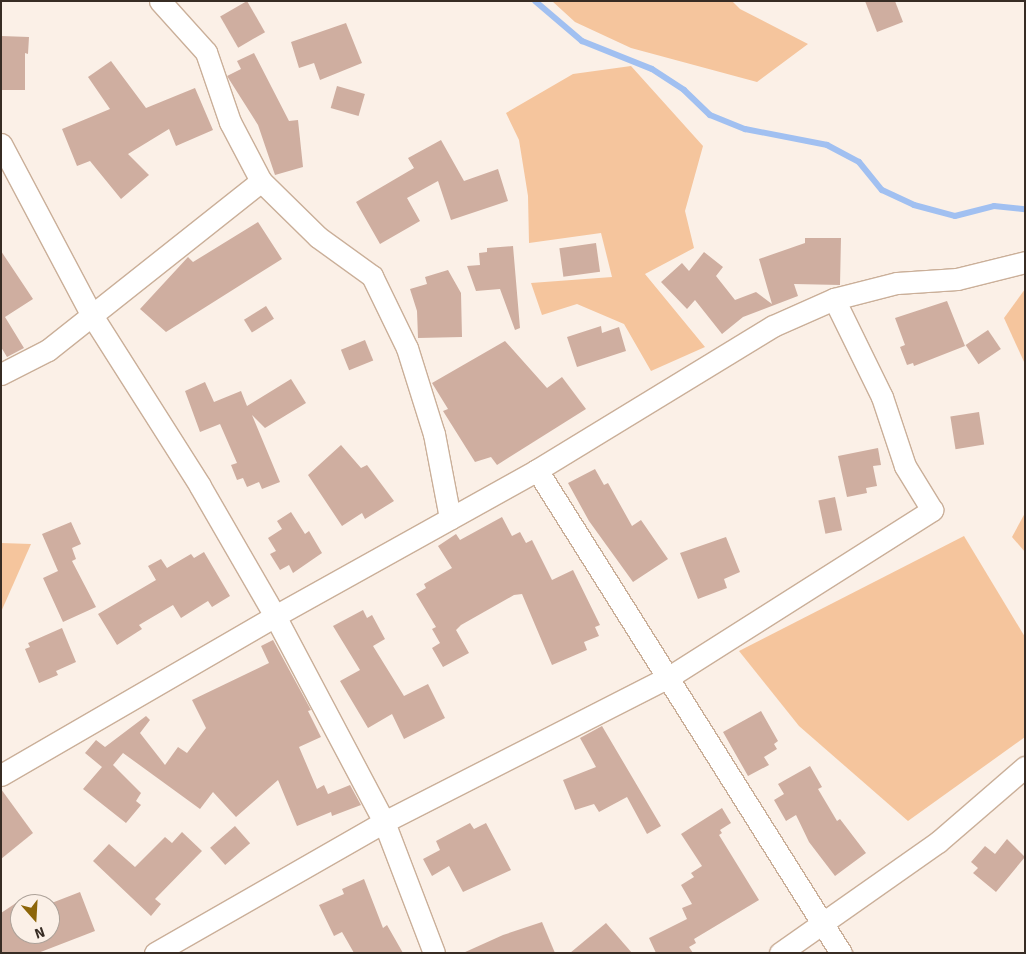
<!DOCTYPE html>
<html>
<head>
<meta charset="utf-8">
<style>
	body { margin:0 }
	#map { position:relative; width:1026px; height:954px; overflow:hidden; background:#fbf0e7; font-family:Signika,sans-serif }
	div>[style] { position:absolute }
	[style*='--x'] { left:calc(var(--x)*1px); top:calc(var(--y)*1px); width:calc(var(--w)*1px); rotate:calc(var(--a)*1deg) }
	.green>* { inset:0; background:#f5c59d }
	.stream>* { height:6px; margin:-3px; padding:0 3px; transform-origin:3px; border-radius:3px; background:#a1c0f1 }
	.building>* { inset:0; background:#cfaea0; transform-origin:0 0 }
	.roads { filter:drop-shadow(1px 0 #caaf99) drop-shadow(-1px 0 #caaf99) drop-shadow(0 1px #caaf99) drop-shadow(0 -1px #caaf99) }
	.street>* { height:21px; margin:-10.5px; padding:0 10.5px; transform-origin:10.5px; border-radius:10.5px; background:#fff }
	span { translate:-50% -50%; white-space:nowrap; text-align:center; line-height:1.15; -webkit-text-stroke:5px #fbf0e7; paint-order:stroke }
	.frame { position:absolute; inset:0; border:2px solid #372c24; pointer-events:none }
	.north { position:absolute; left:10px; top:894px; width:50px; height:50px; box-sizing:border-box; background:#fbf0e7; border:1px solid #ada299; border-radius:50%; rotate:161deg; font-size:14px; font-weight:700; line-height:20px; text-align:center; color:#372c24 }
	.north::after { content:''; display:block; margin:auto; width:18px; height:22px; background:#8d6609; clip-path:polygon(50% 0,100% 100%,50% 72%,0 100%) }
</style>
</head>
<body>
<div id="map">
	<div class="green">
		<i style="clip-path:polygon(552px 1px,732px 1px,740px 9px,808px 44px,757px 82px,631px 48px,575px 22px)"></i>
		<i style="clip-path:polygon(631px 66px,703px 146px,685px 211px,694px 248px,645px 274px,705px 347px,651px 371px,624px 324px,577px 304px,542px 315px,531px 283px,612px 277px,601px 233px,529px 243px,528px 196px,519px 140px,506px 113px,573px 74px)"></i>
		<i style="clip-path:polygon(1025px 289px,1025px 364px,1004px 318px)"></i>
		<i style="clip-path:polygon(1025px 513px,1025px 552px,1012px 537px)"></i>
		<i style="clip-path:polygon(964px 536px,1025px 637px,1025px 737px,908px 821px,799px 726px,739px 651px)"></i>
		<i style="clip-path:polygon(1px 543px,31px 544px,1px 612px)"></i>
	</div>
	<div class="stream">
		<i style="--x:535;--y:1;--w:62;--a:40.4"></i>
		<i style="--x:582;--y:41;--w:75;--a:21.8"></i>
		<i style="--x:652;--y:69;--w:38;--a:33"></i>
		<i style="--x:684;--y:90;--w:36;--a:44"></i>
		<i style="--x:710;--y:115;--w:38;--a:22"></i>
		<i style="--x:745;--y:129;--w:84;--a:11"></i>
		<i style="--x:827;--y:145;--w:36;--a:28"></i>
		<i style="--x:859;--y:162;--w:36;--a:51"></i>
		<i style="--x:882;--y:190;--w:35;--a:25"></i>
		<i style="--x:914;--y:205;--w:42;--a:15"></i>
		<i style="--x:955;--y:216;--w:40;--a:-14.4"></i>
		<i style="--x:994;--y:206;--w:31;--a:6"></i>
	</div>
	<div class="building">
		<i style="left:247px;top:1px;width:36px;height:31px;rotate:60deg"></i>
		<i style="clip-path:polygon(865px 1px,895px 1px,903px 22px,877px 32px)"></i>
		<i style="clip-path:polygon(346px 23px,362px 63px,320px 80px,314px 63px,299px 68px,291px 42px)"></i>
		<i style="clip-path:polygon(1px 36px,29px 37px,28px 54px,25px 53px,25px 90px,1px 90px)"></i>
		<i style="clip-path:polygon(254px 53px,289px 121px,298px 120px,303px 167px,275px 175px,258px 125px,227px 76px,241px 69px,237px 61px)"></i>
		<i style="clip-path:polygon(111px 61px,146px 108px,195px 88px,213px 130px,176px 146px,169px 129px,128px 154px,149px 175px,121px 199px,90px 161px,77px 166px,62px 129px,110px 109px,88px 77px)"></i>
		<i style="left:337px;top:86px;width:29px;height:23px;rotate:16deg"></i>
		<i style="clip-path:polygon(441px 140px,464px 181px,498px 169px,508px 201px,451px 220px,438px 181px,407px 198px,420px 221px,380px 244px,356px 202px,414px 168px,408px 158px)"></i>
		<i style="clip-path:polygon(258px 222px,282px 259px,166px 332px,140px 309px,188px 257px,193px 262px)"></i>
		<i style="clip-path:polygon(805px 238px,841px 238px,840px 285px,794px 284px,798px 296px,743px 317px,722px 334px,695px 300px,687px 309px,661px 282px,682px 263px,689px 271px,704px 252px,723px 267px,716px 276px,735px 300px,756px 292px,772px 304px,759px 259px,805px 243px)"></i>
		<i style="left:596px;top:243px;width:29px;height:37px;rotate:82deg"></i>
		<i style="clip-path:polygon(513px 246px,520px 328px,515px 330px,500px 289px,476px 291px,467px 266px,480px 265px,479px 253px,487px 252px,487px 248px)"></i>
		<i style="clip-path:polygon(1px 251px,33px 299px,5px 317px,24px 348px,7px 357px,1px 347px)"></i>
		<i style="clip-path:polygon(448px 270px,461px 293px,462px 337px,418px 338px,417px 311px,410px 289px,427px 284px,425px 277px)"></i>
		<i style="clip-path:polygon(947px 301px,965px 346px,914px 366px,913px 363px,907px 365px,900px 347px,905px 345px,895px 318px)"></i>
		<i style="left:266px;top:306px;width:15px;height:26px;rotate:58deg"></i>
		<i style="clip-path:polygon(601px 326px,602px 333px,619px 327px,626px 351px,577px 367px,567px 337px)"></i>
		<i style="left:988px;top:330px;width:23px;height:27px;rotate:56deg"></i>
		<i style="left:365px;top:340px;width:22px;height:26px;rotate:68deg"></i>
		<i style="clip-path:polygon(505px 341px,547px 388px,562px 377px,586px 409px,497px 465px,491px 457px,475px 462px,443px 411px,448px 409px,432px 383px)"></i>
		<i style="clip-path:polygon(291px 379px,306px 403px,265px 428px,252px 415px,280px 482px,262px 489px,259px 482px,247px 487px,243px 478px,237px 480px,231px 465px,237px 463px,220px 424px,200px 432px,185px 391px,205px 382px,214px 402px,241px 391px,247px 406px)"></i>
		<i style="left:979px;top:412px;width:33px;height:29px;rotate:81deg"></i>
		<i style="clip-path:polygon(341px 445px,361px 468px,367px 465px,394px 501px,365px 519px,362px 513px,342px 526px,308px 475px)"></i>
		<i style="clip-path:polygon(878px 448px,881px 465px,873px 466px,877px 486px,866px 488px,867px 493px,847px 497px,838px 456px)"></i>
		<i style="clip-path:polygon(595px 469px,604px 485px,608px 483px,632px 526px,641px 520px,668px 559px,633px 582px,589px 521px,568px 483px)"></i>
		<i style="left:835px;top:497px;width:34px;height:17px;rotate:78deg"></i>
		<i style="clip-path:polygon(291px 512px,305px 534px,309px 531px,322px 553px,293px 573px,289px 565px,280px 570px,270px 554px,276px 551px,268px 538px,282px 529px,277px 521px)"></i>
		<i style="clip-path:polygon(502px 517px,512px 536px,520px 532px,526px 543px,532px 540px,552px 580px,573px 570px,600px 625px,595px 627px,599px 636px,584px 642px,587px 650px,552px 665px,522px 594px,514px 595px,461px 625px,456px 630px,469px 653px,443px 667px,432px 648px,440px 643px,432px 629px,436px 627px,416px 594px,426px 588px,424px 584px,452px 568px,438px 546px,456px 534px,460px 540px)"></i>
		<i style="clip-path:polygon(71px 522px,81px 544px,72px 548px,76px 559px,72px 561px,96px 607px,63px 622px,43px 578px,58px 571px,42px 534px)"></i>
		<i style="clip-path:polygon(726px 537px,740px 572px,724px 579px,727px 588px,698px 599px,680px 553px)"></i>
		<i style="clip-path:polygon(204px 552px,230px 596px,212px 607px,208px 601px,181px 618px,173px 605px,139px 625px,142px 629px,117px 645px,98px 614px,156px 580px,148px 566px,161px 559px,167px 568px,191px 554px,194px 558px)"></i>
		<i style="clip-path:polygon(363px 610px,367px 618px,372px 615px,385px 639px,373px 646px,404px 696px,428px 684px,445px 718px,404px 739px,392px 714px,368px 728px,340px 681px,360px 670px,333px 626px)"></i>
		<i style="clip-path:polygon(62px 628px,76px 662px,56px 671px,58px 675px,39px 683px,25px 649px,30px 647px,28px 643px)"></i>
		<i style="clip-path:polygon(273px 640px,311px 710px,308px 711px,321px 737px,299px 747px,317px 789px,324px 785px,328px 794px,350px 785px,361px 805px,332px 816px,331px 812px,297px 826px,278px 780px,236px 817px,213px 792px,200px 809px,123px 753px,113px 765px,141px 793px,136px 801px,141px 805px,126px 823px,83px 789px,102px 767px,85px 753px,96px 740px,105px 747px,146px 716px,150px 720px,140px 733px,165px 765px,178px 747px,187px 753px,206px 728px,192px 700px,269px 663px,261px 646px)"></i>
		<i style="clip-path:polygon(761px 711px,778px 741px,774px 744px,777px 749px,764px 757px,769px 765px,748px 776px,723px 732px)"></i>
		<i style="clip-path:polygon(602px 726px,661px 826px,647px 834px,627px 797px,599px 812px,594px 804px,575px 810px,572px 802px,563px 780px,596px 767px,580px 738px)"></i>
		<i style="clip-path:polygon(810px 766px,822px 787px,818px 789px,837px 821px,840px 819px,866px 853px,835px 876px,809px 842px,796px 815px,786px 821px,774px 800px,784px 794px,778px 784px)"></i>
		<i style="clip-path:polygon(1px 789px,33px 833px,1px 859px)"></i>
		<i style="clip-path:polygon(722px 808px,731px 823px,720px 830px,722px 833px,719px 835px,759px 900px,694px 939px,696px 943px,689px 947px,693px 953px,656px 953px,649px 938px,687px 919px,682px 908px,692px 904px,681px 885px,694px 877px,691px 873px,702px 866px,681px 834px)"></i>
		<i style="clip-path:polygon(470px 823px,474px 829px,486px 823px,511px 870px,463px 892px,449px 866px,432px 876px,423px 859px,440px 850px,436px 841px)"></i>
		<i style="left:235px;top:826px;width:23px;height:33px;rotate:49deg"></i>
		<i style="clip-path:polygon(182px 832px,202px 851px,155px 899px,161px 904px,151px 916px,93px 861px,109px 844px,135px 867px,165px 837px,172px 843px)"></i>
		<i style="clip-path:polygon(1007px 839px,1025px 857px,996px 892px,973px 873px,978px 868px,971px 862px,985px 846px,995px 854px)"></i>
		<i style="clip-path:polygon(364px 879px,383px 928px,387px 925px,403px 953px,354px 953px,342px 932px,334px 936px,319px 905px,344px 894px,342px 889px)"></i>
		<i style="clip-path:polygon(80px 892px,95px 931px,38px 953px,1px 953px,1px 913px,16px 903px,20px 909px,20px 934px,50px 934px,49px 904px)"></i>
		<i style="clip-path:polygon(542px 922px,555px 953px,463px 953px,503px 935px)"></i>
		<i style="clip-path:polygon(606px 923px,632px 953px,570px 953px)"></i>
	</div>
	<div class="roads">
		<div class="street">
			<i style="--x:160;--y:1;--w:69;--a:48"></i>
			<i style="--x:206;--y:52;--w:74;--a:71.1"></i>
			<i style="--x:230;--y:122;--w:67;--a:62.3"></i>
			<i style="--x:261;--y:181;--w:80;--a:44.5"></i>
			<i style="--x:318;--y:237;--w:67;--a:35.8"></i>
			<i style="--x:372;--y:276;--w:80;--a:64.1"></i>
			<i style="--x:407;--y:348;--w:90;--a:72.6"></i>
			<i style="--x:434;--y:434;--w:86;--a:79.2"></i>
			<i style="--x:1;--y:144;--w:192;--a:62.1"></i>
			<i style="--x:91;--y:314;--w:204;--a:57.6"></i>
			<i style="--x:200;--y:486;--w:150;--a:60"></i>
			<i style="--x:275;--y:616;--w:233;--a:62.1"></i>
			<i style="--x:384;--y:822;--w:140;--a:69.1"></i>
			<i style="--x:1;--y:374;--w:53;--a:-27.1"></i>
			<i style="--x:48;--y:350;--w:272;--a:-38.4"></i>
			<i style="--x:537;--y:470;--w:571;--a:57.81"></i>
			<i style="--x:1;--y:775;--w:317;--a:-30.1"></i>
			<i style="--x:275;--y:616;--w:300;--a:-29.1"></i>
			<i style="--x:537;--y:470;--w:276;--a:-31.4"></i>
			<i style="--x:773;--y:326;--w:67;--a:-23.9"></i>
			<i style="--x:834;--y:299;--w:65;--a:-14.3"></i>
			<i style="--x:897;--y:283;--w:60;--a:-3.8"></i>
			<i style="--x:957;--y:279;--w:70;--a:-14"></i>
			<i style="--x:155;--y:953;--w:264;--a:-29.8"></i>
			<i style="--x:384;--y:822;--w:320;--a:-27"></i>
			<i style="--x:669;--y:677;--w:312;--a:-32.4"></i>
			<i style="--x:932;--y:510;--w:52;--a:-121.5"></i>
			<i style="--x:905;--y:466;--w:73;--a:-108.4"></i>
			<i style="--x:882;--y:397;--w:109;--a:-116.1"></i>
			<i style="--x:780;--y:953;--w:193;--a:-35.1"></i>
			<i style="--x:938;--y:842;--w:115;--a:-40.8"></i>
		</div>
	</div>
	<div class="frame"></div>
	<div class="north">N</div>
</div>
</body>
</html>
